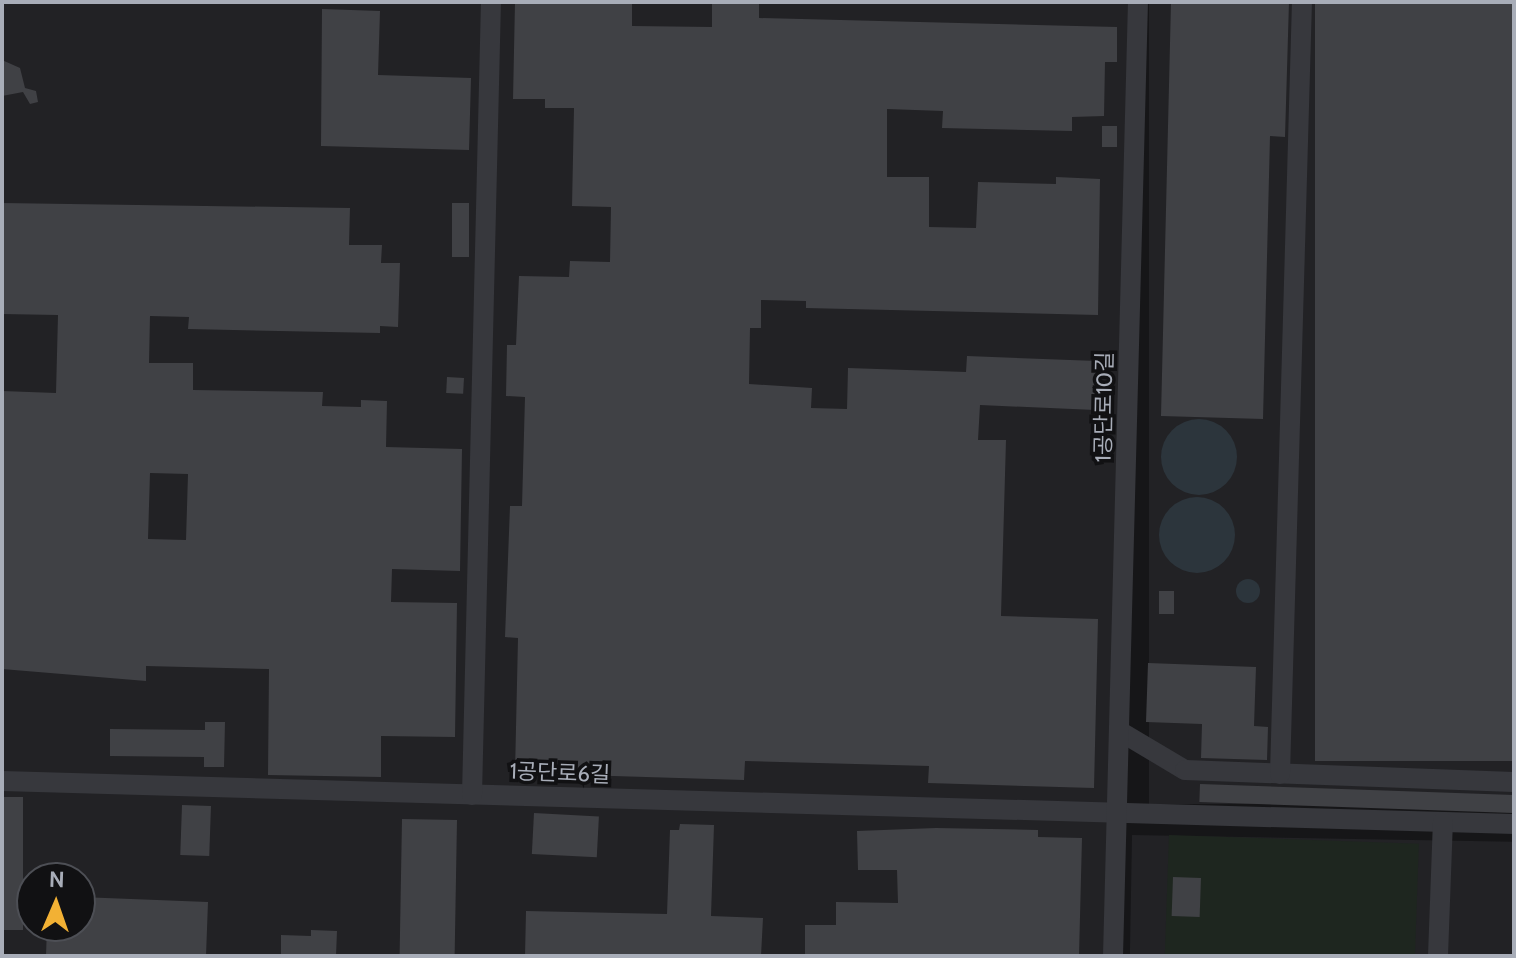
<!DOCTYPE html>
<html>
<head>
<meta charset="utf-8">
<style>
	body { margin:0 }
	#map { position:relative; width:1516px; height:958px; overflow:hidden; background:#161618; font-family:Cabin,"Noto Sans KR",sans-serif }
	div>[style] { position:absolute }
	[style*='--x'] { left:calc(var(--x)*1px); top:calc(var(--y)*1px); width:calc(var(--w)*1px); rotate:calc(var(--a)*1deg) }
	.built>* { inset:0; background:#222225; transform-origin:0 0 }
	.green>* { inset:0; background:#1e261f; transform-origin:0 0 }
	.water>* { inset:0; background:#2c353c }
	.round { border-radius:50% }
	.building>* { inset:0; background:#404145; transform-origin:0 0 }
	.minor>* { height:20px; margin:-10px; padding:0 10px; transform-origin:10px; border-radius:10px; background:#37383d }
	span { translate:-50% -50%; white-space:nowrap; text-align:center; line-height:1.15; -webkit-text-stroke:7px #111113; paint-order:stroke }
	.street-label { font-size:22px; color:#a8adb8 }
	.frame { position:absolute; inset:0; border:4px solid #a8adb8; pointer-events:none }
	.north { position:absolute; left:16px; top:862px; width:80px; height:80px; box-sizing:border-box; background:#111113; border:2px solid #4d4f55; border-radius:50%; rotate:2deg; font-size:22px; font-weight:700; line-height:32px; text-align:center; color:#a8adb8 }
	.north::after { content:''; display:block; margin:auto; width:28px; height:36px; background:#f2b134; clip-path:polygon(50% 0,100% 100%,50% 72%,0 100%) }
</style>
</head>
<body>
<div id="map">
	<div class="built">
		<i style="clip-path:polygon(evenodd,2px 2px,1138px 2px,1113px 956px,2px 956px,2px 2px,32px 878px,80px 878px,80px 926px,32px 926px,32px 878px)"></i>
		<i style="left:1149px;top:2px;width:365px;height:802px"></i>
		<i style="left:1132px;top:835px;width:382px;height:121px;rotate:1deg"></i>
	</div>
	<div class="green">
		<i style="left:1169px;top:835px;width:250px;height:121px;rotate:2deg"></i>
	</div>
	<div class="water">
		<i class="round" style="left:1161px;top:419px;width:76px;height:76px"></i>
		<i class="round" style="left:1159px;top:497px;width:76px;height:76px"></i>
		<i class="round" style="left:1236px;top:579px;width:24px;height:24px"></i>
	</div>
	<div class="building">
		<i style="clip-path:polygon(515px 2px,632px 2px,632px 26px,712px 27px,712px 2px,759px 2px,759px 18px,1117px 27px,1117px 62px,1105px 62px,1104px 116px,1072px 117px,1072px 131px,942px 128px,943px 111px,887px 109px,887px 177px,929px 177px,929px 227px,976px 228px,978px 182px,1056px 184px,1056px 177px,1100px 179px,1098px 315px,806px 308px,806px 301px,761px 300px,761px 328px,750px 328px,749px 384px,812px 388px,811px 408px,847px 409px,848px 368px,966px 372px,967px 356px,1097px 361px,1095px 410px,980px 405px,978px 440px,1006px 440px,1001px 616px,1098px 619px,1094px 788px,928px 783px,929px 766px,745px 761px,744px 780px,515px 773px,518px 638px,505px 637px,510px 506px,522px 506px,525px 397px,506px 396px,507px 345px,516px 345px,519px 276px,569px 277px,570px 261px,610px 262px,611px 207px,572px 206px,574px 108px,545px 108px,545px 99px,513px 99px)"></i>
		<i style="clip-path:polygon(1171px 2px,1289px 2px,1285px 137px,1270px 136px,1263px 419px,1161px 416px)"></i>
		<i style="left:1315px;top:2px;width:199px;height:759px"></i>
		<i style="clip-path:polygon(322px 9px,380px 11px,378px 75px,471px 78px,469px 150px,321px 146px)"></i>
		<i style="clip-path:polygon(2px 60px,20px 68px,25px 88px,36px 91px,38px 102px,30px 104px,23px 92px,2px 96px)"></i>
		<i style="left:1102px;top:126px;width:15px;height:21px"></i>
		<i style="clip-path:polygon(evenodd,2px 203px,350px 208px,349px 245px,382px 245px,381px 263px,400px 263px,398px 327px,380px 326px,380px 333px,188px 329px,189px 317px,150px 316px,149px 363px,193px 363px,193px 390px,323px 392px,322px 406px,361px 407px,361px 400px,387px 401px,386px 447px,462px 449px,460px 571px,392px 569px,391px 602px,457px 603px,455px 737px,381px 736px,381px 777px,268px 775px,269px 669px,146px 666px,146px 681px,2px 669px,2px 391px,56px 393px,58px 315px,2px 314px,2px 203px,150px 473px,188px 474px,186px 540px,148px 539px,150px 473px)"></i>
		<i style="left:452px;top:203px;width:17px;height:54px"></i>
		<i style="left:447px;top:377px;width:17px;height:16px;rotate:3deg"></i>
		<i style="left:1159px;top:591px;width:15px;height:23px"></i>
		<i style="clip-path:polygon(1148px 663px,1256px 667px,1254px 726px,1268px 727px,1267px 760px,1201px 758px,1202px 724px,1146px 722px)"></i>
		<i style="clip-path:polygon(205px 722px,225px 722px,224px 767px,204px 767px,204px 757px,110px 756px,110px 729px,205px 730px)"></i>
		<i style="left:1200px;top:784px;width:314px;height:18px;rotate:2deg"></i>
		<i style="left:2px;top:797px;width:21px;height:133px"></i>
		<i style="left:182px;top:805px;width:29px;height:50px;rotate:2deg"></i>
		<i style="left:534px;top:813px;width:65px;height:41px;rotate:3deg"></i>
		<i style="left:402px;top:819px;width:55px;height:137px;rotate:1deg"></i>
		<i style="clip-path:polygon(680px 824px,714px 825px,711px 916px,763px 918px,761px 956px,525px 956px,526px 911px,667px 914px,670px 830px,679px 830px)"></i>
		<i style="clip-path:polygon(936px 828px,1038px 830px,1038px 837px,1082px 838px,1079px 956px,805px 956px,805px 925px,836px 925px,836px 902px,898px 903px,897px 870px,858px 870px,857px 831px)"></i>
		<i style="left:1173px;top:877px;width:28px;height:39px;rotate:2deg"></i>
		<i style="clip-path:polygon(80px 897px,208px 902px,206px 956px,46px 956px,47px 926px,80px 926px)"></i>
		<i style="clip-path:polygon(311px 930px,337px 931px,336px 956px,281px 956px,281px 935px,311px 936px)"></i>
	</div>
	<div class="minor">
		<i style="--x:1121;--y:732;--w:74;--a:30.7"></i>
		<i style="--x:1185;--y:770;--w:329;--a:2.1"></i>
		<i style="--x:1280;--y:774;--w:772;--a:-88.37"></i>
		<i style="--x:2;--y:781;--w:1513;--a:1.63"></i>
		<i style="--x:472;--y:795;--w:793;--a:-88.63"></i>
		<i style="--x:1113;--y:956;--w:954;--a:-88.5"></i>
		<i style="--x:1438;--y:956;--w:134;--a:-87.9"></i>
	</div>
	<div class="street-label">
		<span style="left:1104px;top:407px;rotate:-89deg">1공단로10길</span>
		<span style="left:560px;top:773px;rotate:2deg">1공단로6길</span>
	</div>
	<div class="frame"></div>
	<div class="north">N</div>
</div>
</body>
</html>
